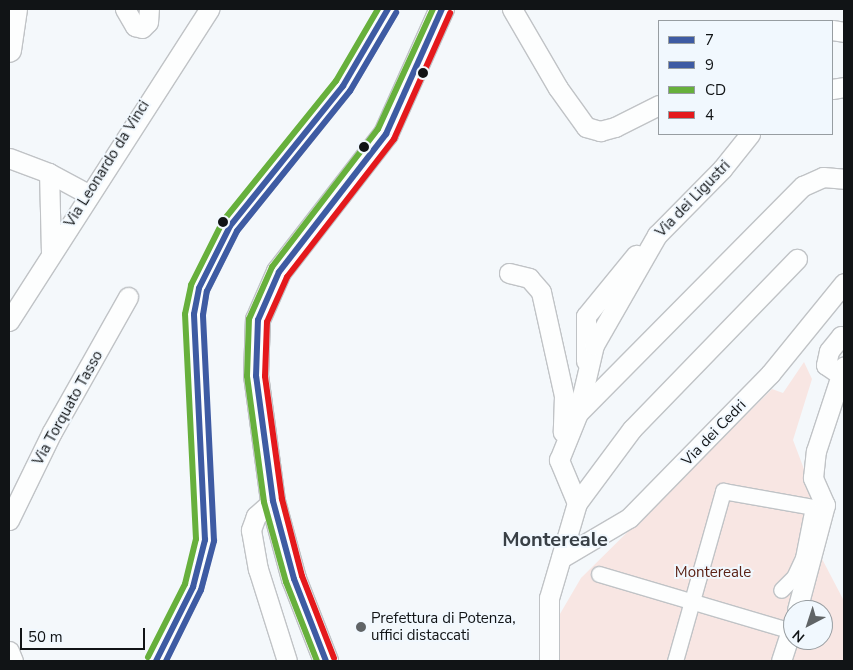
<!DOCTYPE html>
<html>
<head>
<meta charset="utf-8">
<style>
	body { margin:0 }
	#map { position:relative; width:853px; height:670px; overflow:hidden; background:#f4f8fb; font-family:"Nunito Sans",sans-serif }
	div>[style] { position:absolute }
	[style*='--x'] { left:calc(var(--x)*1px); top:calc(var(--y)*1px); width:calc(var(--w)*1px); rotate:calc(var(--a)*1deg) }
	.green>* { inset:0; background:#f8e6e3 }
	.roads { filter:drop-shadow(1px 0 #c0c3c6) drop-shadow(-1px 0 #c0c3c6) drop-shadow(0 1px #c0c3c6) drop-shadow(0 -1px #c0c3c6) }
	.pedestrian>* { height:15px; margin:-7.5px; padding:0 7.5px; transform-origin:7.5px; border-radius:7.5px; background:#fdfefe }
	.minor>* { height:19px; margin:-9.5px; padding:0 9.5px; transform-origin:9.5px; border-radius:9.5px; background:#fdfefe }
	.tertiary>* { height:24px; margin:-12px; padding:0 12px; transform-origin:12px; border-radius:12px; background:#fdfefe }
	.bus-1>* { height:6px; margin:-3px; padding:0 3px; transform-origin:3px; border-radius:3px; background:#3e5ba3 }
	.bus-2>* { height:6px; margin:-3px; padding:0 3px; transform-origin:3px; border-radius:3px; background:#3e5ba3 }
	.bus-3>* { height:6px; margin:-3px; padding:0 3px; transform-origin:3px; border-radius:3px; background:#67b03c }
	.bus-4>* { height:6px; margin:-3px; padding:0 3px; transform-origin:3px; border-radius:3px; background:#e4191c }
	.dots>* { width:14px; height:14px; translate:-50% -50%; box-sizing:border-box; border:2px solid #f1f8fe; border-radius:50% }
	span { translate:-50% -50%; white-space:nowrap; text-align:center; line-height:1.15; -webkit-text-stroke:4px #f1f8fe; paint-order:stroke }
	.street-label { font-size:15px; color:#111416 }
	.park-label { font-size:15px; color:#5b2115 }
	.poi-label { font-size:15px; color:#111416 }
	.left { translate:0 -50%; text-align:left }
	.district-label { font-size:20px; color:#394046; font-weight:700 }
	.frame { position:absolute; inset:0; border:10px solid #111416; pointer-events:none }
	.legend { position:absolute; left:658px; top:20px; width:175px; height:115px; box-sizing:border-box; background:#f1f8fe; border:1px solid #979da1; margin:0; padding:6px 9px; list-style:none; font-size:15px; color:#111416 }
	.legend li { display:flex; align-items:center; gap:10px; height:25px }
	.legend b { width:25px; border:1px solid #979da1 }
	.north { position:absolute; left:783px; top:600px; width:50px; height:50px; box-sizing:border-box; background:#f1f8fe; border:1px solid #979da1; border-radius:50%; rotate:220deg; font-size:14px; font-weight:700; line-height:20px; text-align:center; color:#111416 }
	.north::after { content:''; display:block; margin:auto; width:18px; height:22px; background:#606466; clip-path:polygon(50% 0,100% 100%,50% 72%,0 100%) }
	.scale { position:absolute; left:20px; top:628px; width:125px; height:22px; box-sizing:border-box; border:2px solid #111416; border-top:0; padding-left:6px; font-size:15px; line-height:18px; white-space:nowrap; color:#111416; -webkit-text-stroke:4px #f1f8fe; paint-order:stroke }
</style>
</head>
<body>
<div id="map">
	<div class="green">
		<i style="clip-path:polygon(evenodd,804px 362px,812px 379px,793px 440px,818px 506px,820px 555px,844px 601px,844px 661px,557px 661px,557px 619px,581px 578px,772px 389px,783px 393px,804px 362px,793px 610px,823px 610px,823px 640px,793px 640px,793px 610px)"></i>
	</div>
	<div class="roads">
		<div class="pedestrian">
			<i style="--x:599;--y:574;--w:200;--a:16.5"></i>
			<i style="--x:675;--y:661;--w:177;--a:-74.2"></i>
			<i style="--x:723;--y:491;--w:91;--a:10.1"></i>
			<i style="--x:813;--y:507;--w:52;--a:101.1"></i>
			<i style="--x:803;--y:558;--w:21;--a:115"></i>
			<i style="--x:794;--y:577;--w:18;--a:135"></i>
		</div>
		<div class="minor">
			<i style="--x:125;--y:9;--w:20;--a:60"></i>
			<i style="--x:135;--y:26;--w:7;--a:16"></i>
			<i style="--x:142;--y:28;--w:8;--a:-45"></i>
			<i style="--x:148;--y:22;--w:13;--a:-86"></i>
			<i style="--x:512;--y:9;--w:91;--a:59.8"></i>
			<i style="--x:558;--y:88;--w:48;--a:54.3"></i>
			<i style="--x:586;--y:127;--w:15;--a:16"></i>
			<i style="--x:600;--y:131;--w:16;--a:-15"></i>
			<i style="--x:615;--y:127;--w:49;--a:-26.6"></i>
			<i style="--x:832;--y:30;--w:12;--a:9"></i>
			<i style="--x:832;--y:89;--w:12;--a:-9"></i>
			<i style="--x:9;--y:158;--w:43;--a:20.6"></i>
			<i style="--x:51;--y:253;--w:80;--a:-91.4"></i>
			<i style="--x:49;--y:173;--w:44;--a:28.3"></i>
			<i style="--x:509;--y:273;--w:21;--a:14"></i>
			<i style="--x:529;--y:278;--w:18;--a:49"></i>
			<i style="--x:541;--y:292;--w:107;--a:77.5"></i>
			<i style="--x:564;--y:396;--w:36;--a:92"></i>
			<i style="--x:9;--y:321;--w:371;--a:-57.3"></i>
			<i style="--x:586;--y:361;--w:45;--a:-90"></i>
			<i style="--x:586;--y:316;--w:79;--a:-50.7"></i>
			<i style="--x:841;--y:375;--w:18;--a:-146"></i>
			<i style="--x:826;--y:365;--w:14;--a:-78"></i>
			<i style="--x:829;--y:351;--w:19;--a:-51"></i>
			<i style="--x:841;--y:336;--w:4;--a:45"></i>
			<i style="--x:578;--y:413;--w:320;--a:-45.3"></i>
			<i style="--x:803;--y:186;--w:22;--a:-24"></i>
			<i style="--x:823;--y:177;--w:21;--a:5"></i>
			<i style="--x:273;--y:501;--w:23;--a:139"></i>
			<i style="--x:256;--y:516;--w:15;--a:110"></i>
			<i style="--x:251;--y:530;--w:40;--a:80"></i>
			<i style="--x:258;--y:569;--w:96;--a:72.5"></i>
			<i style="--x:577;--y:503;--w:92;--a:-53.4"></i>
			<i style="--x:632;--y:429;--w:237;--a:-45.9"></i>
			<i style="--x:9;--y:520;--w:98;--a:-64"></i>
			<i style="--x:52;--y:432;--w:155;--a:-60.6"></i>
			<i style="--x:561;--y:558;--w:79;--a:-30.5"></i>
			<i style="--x:629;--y:518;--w:202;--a:-45.6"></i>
			<i style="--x:770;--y:374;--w:117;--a:-50.9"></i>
			<i style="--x:797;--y:610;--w:109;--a:-75.1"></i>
			<i style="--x:825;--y:505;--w:30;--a:-114"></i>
			<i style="--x:813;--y:478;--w:27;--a:-84"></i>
			<i style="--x:816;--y:451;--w:89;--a:-71.8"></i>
			<i style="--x:9;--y:651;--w:11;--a:68"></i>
			<i style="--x:156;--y:661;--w:83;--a:-63.4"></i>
			<i style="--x:193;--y:587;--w:49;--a:-75.7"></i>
			<i style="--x:205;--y:540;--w:226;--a:-92.8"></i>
			<i style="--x:194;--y:314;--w:26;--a:-79"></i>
			<i style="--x:199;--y:288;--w:69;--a:-63.4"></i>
			<i style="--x:230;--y:226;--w:180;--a:-51.1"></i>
			<i style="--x:343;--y:86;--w:89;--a:-59.7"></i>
			<i style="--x:549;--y:661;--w:63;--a:-90"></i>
			<i style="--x:549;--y:598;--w:99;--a:-73.6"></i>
			<i style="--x:577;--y:503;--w:47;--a:-112.7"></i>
			<i style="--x:559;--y:460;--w:51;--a:-68"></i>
			<i style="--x:578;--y:413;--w:70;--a:-76.8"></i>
			<i style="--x:594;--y:345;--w:127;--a:-60.2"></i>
			<i style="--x:657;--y:235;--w:93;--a:-45.4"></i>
			<i style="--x:722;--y:169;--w:45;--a:-51.3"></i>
			<i style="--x:781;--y:661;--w:40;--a:-72"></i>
		</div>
		<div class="tertiary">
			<i style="--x:9;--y:50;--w:41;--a:-81.7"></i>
			<i style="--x:326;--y:661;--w:88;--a:-111.3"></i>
			<i style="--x:294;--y:579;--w:81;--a:-105.1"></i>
			<i style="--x:273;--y:501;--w:126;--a:-97.7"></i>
			<i style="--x:256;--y:376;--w:56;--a:-88"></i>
			<i style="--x:258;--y:320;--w:52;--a:-66.4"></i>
			<i style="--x:279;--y:272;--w:175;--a:-52.2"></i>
			<i style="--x:386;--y:134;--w:137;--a:-65.9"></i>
		</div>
	</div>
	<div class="bus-1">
		<i style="--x:156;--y:661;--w:83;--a:-63.4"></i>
		<i style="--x:193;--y:587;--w:49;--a:-75.7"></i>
		<i style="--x:205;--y:540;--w:226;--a:-92.8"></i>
		<i style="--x:194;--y:314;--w:26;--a:-79"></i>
		<i style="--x:199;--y:288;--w:69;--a:-63.4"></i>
		<i style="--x:230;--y:226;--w:180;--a:-51.1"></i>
		<i style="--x:343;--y:86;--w:89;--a:-59.7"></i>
		<i style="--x:326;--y:661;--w:88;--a:-111.3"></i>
		<i style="--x:294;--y:579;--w:81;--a:-105.1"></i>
		<i style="--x:273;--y:501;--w:126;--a:-97.7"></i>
		<i style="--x:256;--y:376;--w:56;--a:-88"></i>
		<i style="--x:258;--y:320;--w:52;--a:-66.4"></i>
		<i style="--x:279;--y:272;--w:175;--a:-52.2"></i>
		<i style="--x:386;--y:134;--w:137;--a:-65.9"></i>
	</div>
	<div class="bus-2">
		<i style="--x:166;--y:661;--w:79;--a:-63.8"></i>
		<i style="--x:201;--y:590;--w:51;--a:-75.1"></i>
		<i style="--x:214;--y:541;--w:226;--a:-92.8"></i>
		<i style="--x:203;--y:315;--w:24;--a:-81"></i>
		<i style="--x:207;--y:291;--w:67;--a:-63.4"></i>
		<i style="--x:237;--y:231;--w:180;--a:-51.1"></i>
		<i style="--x:350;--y:91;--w:91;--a:-59.5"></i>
	</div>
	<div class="bus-3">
		<i style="--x:148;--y:657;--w:82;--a:-63.1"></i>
		<i style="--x:185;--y:584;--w:46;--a:-76.3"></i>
		<i style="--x:196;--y:539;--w:225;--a:-92.8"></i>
		<i style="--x:185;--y:314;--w:30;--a:-78"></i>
		<i style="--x:191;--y:285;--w:72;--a:-63.4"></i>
		<i style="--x:223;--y:221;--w:180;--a:-51.1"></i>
		<i style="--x:336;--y:81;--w:83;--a:-59.7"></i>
		<i style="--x:317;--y:661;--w:85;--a:-111.4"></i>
		<i style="--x:286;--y:582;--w:83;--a:-105.4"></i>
		<i style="--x:264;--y:502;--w:127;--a:-97.7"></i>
		<i style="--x:247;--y:376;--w:57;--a:-88"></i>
		<i style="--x:249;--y:319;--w:57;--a:-66.1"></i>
		<i style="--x:272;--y:267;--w:174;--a:-52.5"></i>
		<i style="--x:378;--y:129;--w:132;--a:-65.4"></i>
	</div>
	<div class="bus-4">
		<i style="--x:334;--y:658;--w:88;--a:-111.3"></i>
		<i style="--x:302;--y:576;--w:80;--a:-104.6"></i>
		<i style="--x:282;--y:499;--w:124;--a:-97.9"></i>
		<i style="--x:265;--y:376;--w:54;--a:-87.9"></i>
		<i style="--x:267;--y:322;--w:49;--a:-66"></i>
		<i style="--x:287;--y:277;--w:175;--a:-52.2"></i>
		<i style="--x:394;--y:139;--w:138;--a:-66"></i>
	</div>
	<div class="dots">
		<i style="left:423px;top:73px;background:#111416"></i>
		<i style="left:364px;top:147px;background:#111416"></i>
		<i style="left:223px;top:222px;background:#111416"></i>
		<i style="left:361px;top:627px;background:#606466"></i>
	</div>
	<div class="street-label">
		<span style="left:107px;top:164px;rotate:-58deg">Via Leonardo da Vinci</span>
		<span style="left:693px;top:199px;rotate:-46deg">Via dei Ligustri</span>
		<span style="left:68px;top:408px;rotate:-61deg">Via Torquato Tasso</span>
		<span style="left:714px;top:433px;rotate:-46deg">Via dei Cedri</span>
	</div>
	<div class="park-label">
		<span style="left:713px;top:573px">Montereale</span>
	</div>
	<div class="poi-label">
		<span class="left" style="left:371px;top:627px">Prefettura di Potenza,<br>uffici distaccati</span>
	</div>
	<div class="district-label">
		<span style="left:555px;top:539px">Montereale</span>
	</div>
	<div class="frame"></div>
	<ul class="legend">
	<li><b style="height:6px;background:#3e5ba3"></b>7</li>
	<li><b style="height:6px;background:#3e5ba3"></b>9</li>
	<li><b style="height:6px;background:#67b03c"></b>CD</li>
	<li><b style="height:6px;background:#e4191c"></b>4</li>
	</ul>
	<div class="north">N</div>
	<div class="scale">50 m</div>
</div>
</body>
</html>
